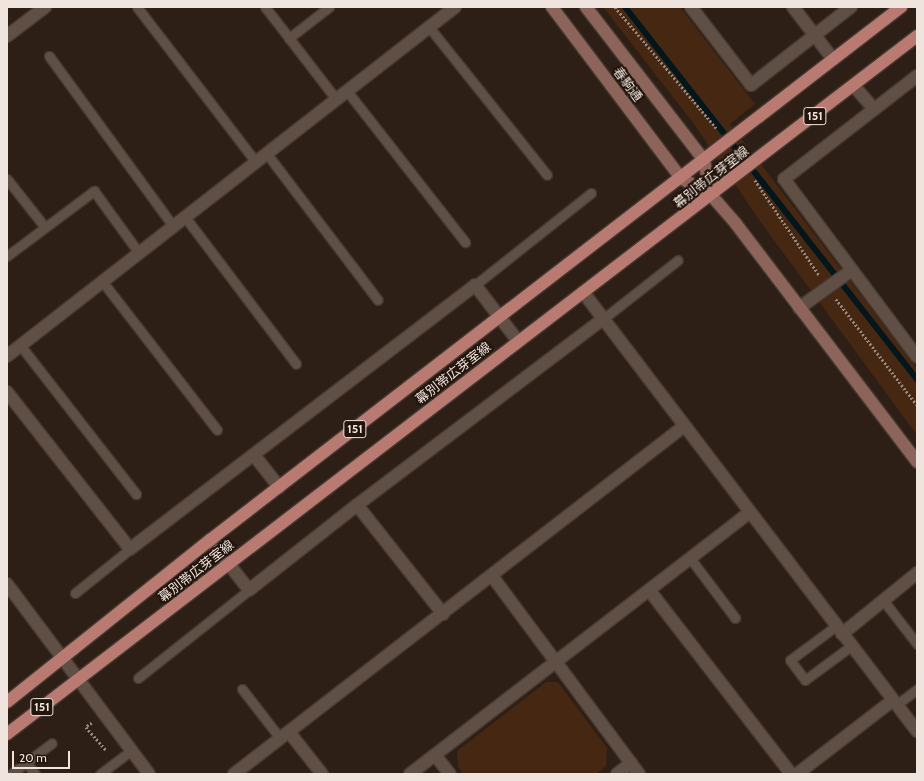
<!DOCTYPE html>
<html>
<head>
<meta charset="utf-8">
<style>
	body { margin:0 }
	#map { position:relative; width:924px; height:781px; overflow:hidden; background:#2d1f15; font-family:Cabin,"Noto Sans JP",sans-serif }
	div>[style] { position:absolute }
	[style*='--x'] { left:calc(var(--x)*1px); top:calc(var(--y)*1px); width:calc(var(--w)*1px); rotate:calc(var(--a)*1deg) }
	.green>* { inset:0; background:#462711 }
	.stream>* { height:6px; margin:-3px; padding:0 3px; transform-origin:3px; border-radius:3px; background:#03161b }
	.path>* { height:2.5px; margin-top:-1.25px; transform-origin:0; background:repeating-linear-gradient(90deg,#958980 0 2px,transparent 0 4px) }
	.roads { filter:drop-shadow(1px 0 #453932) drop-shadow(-1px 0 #453932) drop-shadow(0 1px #453932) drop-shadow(0 -1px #453932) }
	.lane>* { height:9px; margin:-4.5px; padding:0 4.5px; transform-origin:4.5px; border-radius:4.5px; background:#5f4f44 }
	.street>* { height:12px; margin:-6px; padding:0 6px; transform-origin:6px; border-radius:6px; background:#5f4f44 }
	.secondary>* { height:12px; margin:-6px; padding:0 6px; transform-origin:6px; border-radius:6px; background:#8c645a }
	.primary>* { height:12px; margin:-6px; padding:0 6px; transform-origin:6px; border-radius:6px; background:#b87a71 }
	span { translate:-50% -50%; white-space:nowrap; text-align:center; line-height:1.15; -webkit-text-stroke:4px #23150c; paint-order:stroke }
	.shield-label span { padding:1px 3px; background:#23150c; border:1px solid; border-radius:3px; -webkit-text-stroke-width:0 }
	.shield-label { font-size:12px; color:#efe5de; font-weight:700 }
	.street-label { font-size:13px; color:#efe5de }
	.frame { position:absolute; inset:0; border:8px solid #efe5de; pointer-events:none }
	.scale { position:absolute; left:12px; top:751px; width:58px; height:18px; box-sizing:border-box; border:2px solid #efe5de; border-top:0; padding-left:5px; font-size:12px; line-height:14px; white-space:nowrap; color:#efe5de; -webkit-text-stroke:3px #23150c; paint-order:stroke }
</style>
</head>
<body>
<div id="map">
	<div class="green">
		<i style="clip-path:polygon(603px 7px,680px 7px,755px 104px,730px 124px,917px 368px,917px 435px,762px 224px,694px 124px)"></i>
		<i style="clip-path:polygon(546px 682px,558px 682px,607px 748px,606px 766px,596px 774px,464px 774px,458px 767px,457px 751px)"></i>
	</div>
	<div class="stream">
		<i style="--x:625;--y:7;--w:474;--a:51.9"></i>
	</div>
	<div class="path">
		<i style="--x:615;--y:7;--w:159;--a:50.1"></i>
		<i style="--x:755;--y:180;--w:115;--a:56"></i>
		<i style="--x:836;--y:299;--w:133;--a:52.6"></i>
		<i style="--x:92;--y:723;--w:7;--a:146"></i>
		<i style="--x:86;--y:727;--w:32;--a:49"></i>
	</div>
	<div class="roads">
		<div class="lane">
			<i style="--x:137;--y:7;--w:195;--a:52.5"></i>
			<i style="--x:265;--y:7;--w:39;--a:52"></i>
			<i style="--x:329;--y:7;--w:51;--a:142.2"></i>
			<i style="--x:289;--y:38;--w:77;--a:52.4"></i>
			<i style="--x:429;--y:27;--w:189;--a:51.4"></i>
			<i style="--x:49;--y:56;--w:210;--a:53.9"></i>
			<i style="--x:347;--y:91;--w:192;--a:52"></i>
			<i style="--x:267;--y:154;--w:183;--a:52.8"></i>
			<i style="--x:7;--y:179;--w:60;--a:51.8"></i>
			<i style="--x:185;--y:217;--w:184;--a:52.9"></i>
			<i style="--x:7;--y:256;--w:109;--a:-36.8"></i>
			<i style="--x:94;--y:191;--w:77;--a:54"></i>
			<i style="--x:102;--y:281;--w:188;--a:52.3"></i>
			<i style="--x:475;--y:285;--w:148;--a:-38.4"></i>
			<i style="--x:603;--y:319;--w:95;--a:-38.2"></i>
			<i style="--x:20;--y:345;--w:189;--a:52.1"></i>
			<i style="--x:690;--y:558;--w:75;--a:53.1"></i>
			<i style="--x:75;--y:593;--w:70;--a:-38.7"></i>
			<i style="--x:883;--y:600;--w:56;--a:52.3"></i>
			<i style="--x:836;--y:626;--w:57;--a:143.5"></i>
			<i style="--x:790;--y:660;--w:25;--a:53"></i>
			<i style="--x:805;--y:680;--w:57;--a:-36.5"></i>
			<i style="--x:138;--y:678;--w:142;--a:-38.4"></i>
			<i style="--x:242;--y:689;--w:62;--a:52.2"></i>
			<i style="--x:896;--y:705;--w:26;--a:-37"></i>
			<i style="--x:26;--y:762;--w:15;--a:53"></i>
			<i style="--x:11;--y:774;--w:51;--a:-37.1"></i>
			<i style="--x:100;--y:774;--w:39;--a:-37"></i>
		</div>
		<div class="street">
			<i style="--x:691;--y:7;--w:98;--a:52.4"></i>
			<i style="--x:751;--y:85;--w:127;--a:-38"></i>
			<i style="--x:793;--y:7;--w:66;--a:52.4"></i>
			<i style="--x:7;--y:36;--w:48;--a:-37.3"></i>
			<i style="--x:917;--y:76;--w:168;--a:142.2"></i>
			<i style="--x:784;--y:179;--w:222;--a:53.2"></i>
			<i style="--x:854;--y:86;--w:30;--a:49"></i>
			<i style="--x:583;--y:292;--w:552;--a:52.74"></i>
			<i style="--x:799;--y:308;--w:65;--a:-35.6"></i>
			<i style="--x:7;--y:356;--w:568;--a:-37.92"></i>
			<i style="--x:7;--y:392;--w:199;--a:51.9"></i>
			<i style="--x:130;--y:549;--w:434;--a:-37.4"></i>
			<i style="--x:475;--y:285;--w:71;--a:52.5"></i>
			<i style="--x:254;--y:455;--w:41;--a:52"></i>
			<i style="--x:357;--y:505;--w:308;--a:-37.1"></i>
			<i style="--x:210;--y:540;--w:63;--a:52"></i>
			<i style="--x:249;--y:590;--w:137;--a:-38.2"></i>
			<i style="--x:357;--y:505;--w:139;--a:51.7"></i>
			<i style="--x:492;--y:576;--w:247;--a:53.4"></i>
			<i style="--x:7;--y:584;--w:237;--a:53.2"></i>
			<i style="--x:649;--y:590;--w:232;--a:52.3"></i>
			<i style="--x:842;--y:634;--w:97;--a:-39.1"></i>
			<i style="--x:289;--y:732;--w:53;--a:51.8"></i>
			<i style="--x:435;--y:755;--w:24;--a:52"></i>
			<i style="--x:234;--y:774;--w:567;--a:-37.7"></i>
			<i style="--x:410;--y:774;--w:428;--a:-37.6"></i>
			<i style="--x:617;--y:774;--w:18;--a:-38"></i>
			<i style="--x:797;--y:774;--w:121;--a:-37.6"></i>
		</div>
		<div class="secondary">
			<i style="--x:552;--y:7;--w:214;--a:53"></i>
			<i style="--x:681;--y:178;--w:34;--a:30"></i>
			<i style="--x:711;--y:195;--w:38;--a:49"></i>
			<i style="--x:736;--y:224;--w:299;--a:52.7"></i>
			<i style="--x:586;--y:7;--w:193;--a:52.4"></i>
			<i style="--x:704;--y:160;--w:36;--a:79"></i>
		</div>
		<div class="primary">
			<i style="--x:7;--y:702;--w:260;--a:-38.6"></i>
			<i style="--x:210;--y:540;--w:873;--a:-37.64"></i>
			<i style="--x:7;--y:734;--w:1147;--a:-37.49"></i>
		</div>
	</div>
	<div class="shield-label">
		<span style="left:815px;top:116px">151</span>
		<span style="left:355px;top:429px">151</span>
		<span style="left:42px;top:707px">151</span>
	</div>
	<div class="street-label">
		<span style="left:628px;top:84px;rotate:53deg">春駒通</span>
		<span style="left:711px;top:177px;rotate:-38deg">幕別帯広芽室線</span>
		<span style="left:453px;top:373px;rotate:-38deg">幕別帯広芽室線</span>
		<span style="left:196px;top:571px;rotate:-38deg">幕別帯広芽室線</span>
	</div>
	<div class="frame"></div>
	<div class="scale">20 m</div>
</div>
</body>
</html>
